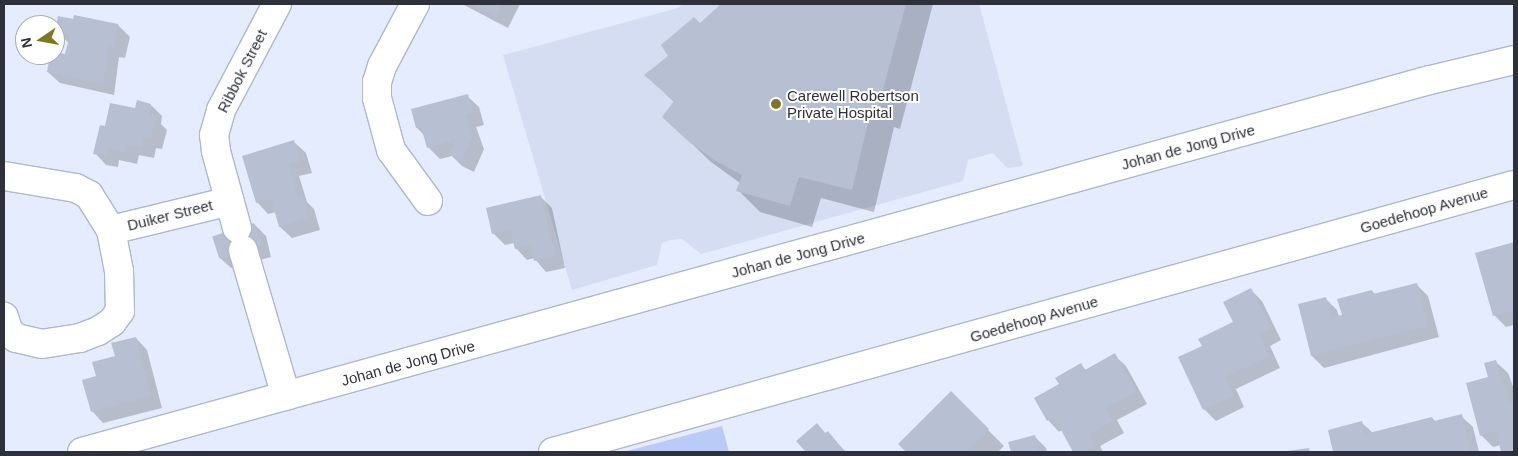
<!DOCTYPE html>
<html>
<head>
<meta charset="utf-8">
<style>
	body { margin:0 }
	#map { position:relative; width:1518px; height:456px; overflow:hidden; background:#e5ecfd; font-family:Arial,sans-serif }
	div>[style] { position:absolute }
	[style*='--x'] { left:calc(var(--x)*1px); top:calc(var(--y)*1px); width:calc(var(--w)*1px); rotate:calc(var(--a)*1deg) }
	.built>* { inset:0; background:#d4ddf2 }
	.green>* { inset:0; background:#bacbf7 }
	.shadow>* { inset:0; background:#0003 }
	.building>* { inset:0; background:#b7bfd3; transform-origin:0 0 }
	.roads { filter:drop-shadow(1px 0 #afb7cb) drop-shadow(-1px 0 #afb7cb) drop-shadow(0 1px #afb7cb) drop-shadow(0 -1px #afb7cb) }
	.street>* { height:28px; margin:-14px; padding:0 14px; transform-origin:14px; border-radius:14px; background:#fff }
	.secondary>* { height:28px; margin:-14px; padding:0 14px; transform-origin:14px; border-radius:14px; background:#fff }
	.dots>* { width:14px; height:14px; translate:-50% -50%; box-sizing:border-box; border:2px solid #fff; border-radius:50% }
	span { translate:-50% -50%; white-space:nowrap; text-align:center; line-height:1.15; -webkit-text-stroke:4px #fff; paint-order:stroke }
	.street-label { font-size:15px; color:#2e3139 }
	.poi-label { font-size:15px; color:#2e3139 }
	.left { translate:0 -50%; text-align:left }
	.frame { position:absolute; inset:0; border:5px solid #2e3139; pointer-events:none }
	.north { position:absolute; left:15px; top:15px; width:50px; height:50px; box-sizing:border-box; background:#fff; border:1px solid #abadb0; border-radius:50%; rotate:258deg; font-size:14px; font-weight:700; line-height:20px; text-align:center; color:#2e3139 }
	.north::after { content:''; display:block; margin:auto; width:18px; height:22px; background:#7e7920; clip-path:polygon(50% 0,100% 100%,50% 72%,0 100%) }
</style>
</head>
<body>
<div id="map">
	<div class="built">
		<i style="clip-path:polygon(683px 4px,979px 4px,1023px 166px,1007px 168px,993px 153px,968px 160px,963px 181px,701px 254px,682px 239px,671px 240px,662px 243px,657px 265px,572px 290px,503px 55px,678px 8px)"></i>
	</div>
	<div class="green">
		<i style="clip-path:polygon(722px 426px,729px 452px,623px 452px)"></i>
	</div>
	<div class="shadow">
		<i style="clip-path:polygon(462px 4px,520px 4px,508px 28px)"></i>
		<i style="clip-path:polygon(723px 4px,933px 4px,900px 129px,894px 127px,874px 212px,821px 198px,812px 227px,760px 212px,738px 190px,740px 183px,711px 162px,686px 138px,675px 103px,646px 75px,670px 57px)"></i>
		<i style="clip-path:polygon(75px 17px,118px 25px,130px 37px,125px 58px,119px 57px,114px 95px,60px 83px,48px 72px,52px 55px,55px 53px,66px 56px,69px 43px,56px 31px,74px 21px)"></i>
		<i style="clip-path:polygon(467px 96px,479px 107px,484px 125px,476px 127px,484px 149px,474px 172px,462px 166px,452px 156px,440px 159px,428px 147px,424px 135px,417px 128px,412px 110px)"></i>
		<i style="clip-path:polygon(151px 105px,162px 116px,161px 124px,167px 130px,162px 149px,156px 148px,154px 158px,139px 155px,137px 164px,119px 160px,118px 167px,106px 165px,95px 153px,106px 127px,136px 110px)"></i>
		<i style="clip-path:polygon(294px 142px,306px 153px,312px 173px,299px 176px,307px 202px,314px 209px,320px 230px,292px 238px,280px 227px,276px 212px,268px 214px,257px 202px)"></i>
		<i style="clip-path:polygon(541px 197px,552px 208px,565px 268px,546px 272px,534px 258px,527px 260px,516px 248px,514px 243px,505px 245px,493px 233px)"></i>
		<i style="clip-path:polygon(254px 224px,266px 236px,271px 257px,231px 268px,219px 257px)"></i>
		<i style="clip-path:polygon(1514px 243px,1514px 325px,1506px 327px,1494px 315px,1476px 254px)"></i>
		<i style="clip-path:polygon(1416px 284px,1428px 296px,1439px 337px,1324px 368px,1312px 356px,1299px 305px,1325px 298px,1337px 310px,1339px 317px,1343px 315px,1372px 291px,1376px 295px)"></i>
		<i style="clip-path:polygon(1251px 290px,1262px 301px,1281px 340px,1270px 346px,1280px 368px,1236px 389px,1244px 407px,1216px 421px,1204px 409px,1203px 346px,1234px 322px)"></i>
		<i style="clip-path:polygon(136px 338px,147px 350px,162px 408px,103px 423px,92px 411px,98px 377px)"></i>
		<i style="clip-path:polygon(1114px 355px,1126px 366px,1147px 404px,1117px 420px,1124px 433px,1100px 446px,1103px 452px,1075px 452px,1062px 430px,1059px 432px,1048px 420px,1060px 385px,1081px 365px,1087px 371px)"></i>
		<i style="clip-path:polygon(1496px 362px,1508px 373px,1514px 389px,1514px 452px,1502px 452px,1501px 445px,1493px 447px,1481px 435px,1489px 378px)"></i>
		<i style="clip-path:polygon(951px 393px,1004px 446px,998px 452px,907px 452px,899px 444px)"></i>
		<i style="clip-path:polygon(1461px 416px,1473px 427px,1479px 452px,1334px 452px,1329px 431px,1362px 423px,1373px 433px,1432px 418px,1436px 422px)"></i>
		<i style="clip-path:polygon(817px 425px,826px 434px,828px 433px,846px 452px,805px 452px)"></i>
		<i style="clip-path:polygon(1034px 436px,1046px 448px,1047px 452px,1012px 452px,1010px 443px)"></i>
	</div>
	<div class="building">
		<i style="clip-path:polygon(470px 4px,503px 4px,496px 17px)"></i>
		<i style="clip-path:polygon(721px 4px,906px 4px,878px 108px,872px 106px,852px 190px,799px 177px,790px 206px,736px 191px,742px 175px,714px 160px,688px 141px,662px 117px,674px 101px,644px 75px,668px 56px,661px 45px,694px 17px,700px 23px)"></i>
		<i style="clip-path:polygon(74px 15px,118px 24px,114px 47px,108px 46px,103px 84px,47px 72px,50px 55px,55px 55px,55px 52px,65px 54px,70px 35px,55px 32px,58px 16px,73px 19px)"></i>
		<i style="clip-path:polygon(468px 94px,473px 113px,466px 115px,472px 137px,462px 161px,449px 155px,455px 140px,427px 148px,421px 127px,416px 128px,411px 109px)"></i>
		<i style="clip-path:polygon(137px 100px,151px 104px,149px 116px,156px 117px,151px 138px,144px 137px,142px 147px,127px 144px,125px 153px,108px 149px,106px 156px,93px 154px,100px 125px,105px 126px,110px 103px,135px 108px)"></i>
		<i style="clip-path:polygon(294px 140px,301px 161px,289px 164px,298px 197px,303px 196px,309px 218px,279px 227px,271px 199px,256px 203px,242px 156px)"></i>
		<i style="clip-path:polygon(541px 195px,555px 256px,534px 261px,530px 245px,515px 249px,510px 230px,492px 234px,486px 208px)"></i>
		<i style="left:254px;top:223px;width:23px;height:44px;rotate:72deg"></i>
		<i style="clip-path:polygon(1514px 242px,1514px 310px,1493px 316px,1475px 253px)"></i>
		<i style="clip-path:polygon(1417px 283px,1428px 326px,1311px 356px,1298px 304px,1326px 297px,1331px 317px,1342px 315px,1337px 299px,1372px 290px,1373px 294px)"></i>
		<i style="clip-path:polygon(1251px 288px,1271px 328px,1259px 334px,1270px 356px,1225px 377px,1234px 395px,1203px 410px,1178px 357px,1202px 346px,1198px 339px,1233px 322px,1223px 302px)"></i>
		<i style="clip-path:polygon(136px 337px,151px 396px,91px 412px,82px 380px,96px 376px,92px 362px,115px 356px,111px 343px)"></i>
		<i style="clip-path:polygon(1115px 353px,1136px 392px,1106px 408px,1113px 421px,1089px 434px,1095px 446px,1085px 452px,1073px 452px,1054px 417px,1047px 421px,1034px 398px,1059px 384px,1055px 378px,1081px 363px,1085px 370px)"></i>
		<i style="clip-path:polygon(1496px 360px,1510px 403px,1514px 402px,1513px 452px,1501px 452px,1496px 431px,1480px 436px,1466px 383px,1488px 377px,1484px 363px)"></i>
		<i style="clip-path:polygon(951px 391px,989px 429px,966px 452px,906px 452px,898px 444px)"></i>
		<i style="clip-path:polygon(1462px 414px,1471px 452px,1333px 452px,1328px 430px,1362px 421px,1365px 434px,1432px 417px,1434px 421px)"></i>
		<i style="clip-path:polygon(817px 423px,825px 433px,828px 431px,845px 452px,803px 452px,805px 451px,796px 441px)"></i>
		<i style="clip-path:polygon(1035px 435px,1039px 452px,1011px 452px,1008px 442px)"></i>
		<i style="clip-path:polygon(1309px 448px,1310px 452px,1288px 452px,1287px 451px)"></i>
	</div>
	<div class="roads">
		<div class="street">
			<i style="--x:415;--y:4;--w:70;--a:118"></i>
			<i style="--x:382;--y:66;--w:17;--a:107"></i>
			<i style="--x:377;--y:82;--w:16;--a:90"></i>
			<i style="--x:377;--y:98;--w:54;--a:74.9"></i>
			<i style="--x:391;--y:150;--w:63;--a:54"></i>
			<i style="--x:4;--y:176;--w:73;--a:9.5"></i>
			<i style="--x:76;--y:188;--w:15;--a:28"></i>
			<i style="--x:89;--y:195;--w:41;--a:57.8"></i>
			<i style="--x:111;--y:230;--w:42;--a:79"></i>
			<i style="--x:119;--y:271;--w:40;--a:88.6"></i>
			<i style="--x:120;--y:311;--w:14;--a:126"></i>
			<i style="--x:112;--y:322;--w:17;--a:147"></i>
			<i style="--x:98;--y:331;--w:19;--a:159"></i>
			<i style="--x:80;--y:338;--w:38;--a:171"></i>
			<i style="--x:42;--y:344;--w:27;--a:-167"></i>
			<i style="--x:16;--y:338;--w:11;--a:-135"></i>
			<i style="--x:8;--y:330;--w:14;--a:-107"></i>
			<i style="--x:237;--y:228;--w:80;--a:-105.3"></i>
			<i style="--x:216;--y:151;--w:16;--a:-97"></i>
			<i style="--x:214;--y:135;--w:26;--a:-74"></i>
			<i style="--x:221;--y:110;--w:120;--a:-62.2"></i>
			<i style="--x:111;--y:230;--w:122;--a:-13.7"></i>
			<i style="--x:243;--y:250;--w:152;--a:73.6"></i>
			<i style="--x:553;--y:452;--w:997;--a:-15.53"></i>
		</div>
		<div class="secondary">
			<i style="--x:82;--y:452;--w:1398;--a:-15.43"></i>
			<i style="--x:1430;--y:80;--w:86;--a:-13.4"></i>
		</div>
	</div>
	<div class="dots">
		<i style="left:776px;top:104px;background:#7e7920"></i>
	</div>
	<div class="street-label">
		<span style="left:242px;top:71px;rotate:-63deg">Ribbok Street</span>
		<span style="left:1188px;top:147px;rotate:-15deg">Johan de Jong Drive</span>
		<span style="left:1424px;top:210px;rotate:-16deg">Goedehoop Avenue</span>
		<span style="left:170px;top:215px;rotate:-14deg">Duiker Street</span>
		<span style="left:798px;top:255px;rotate:-15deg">Johan de Jong Drive</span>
		<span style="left:1034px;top:319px;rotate:-16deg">Goedehoop Avenue</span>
		<span style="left:408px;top:363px;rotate:-15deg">Johan de Jong Drive</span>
	</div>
	<div class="poi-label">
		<span class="left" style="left:787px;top:104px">Carewell Robertson<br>Private Hospital</span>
	</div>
	<div class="frame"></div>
	<div class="north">N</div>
</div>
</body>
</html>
